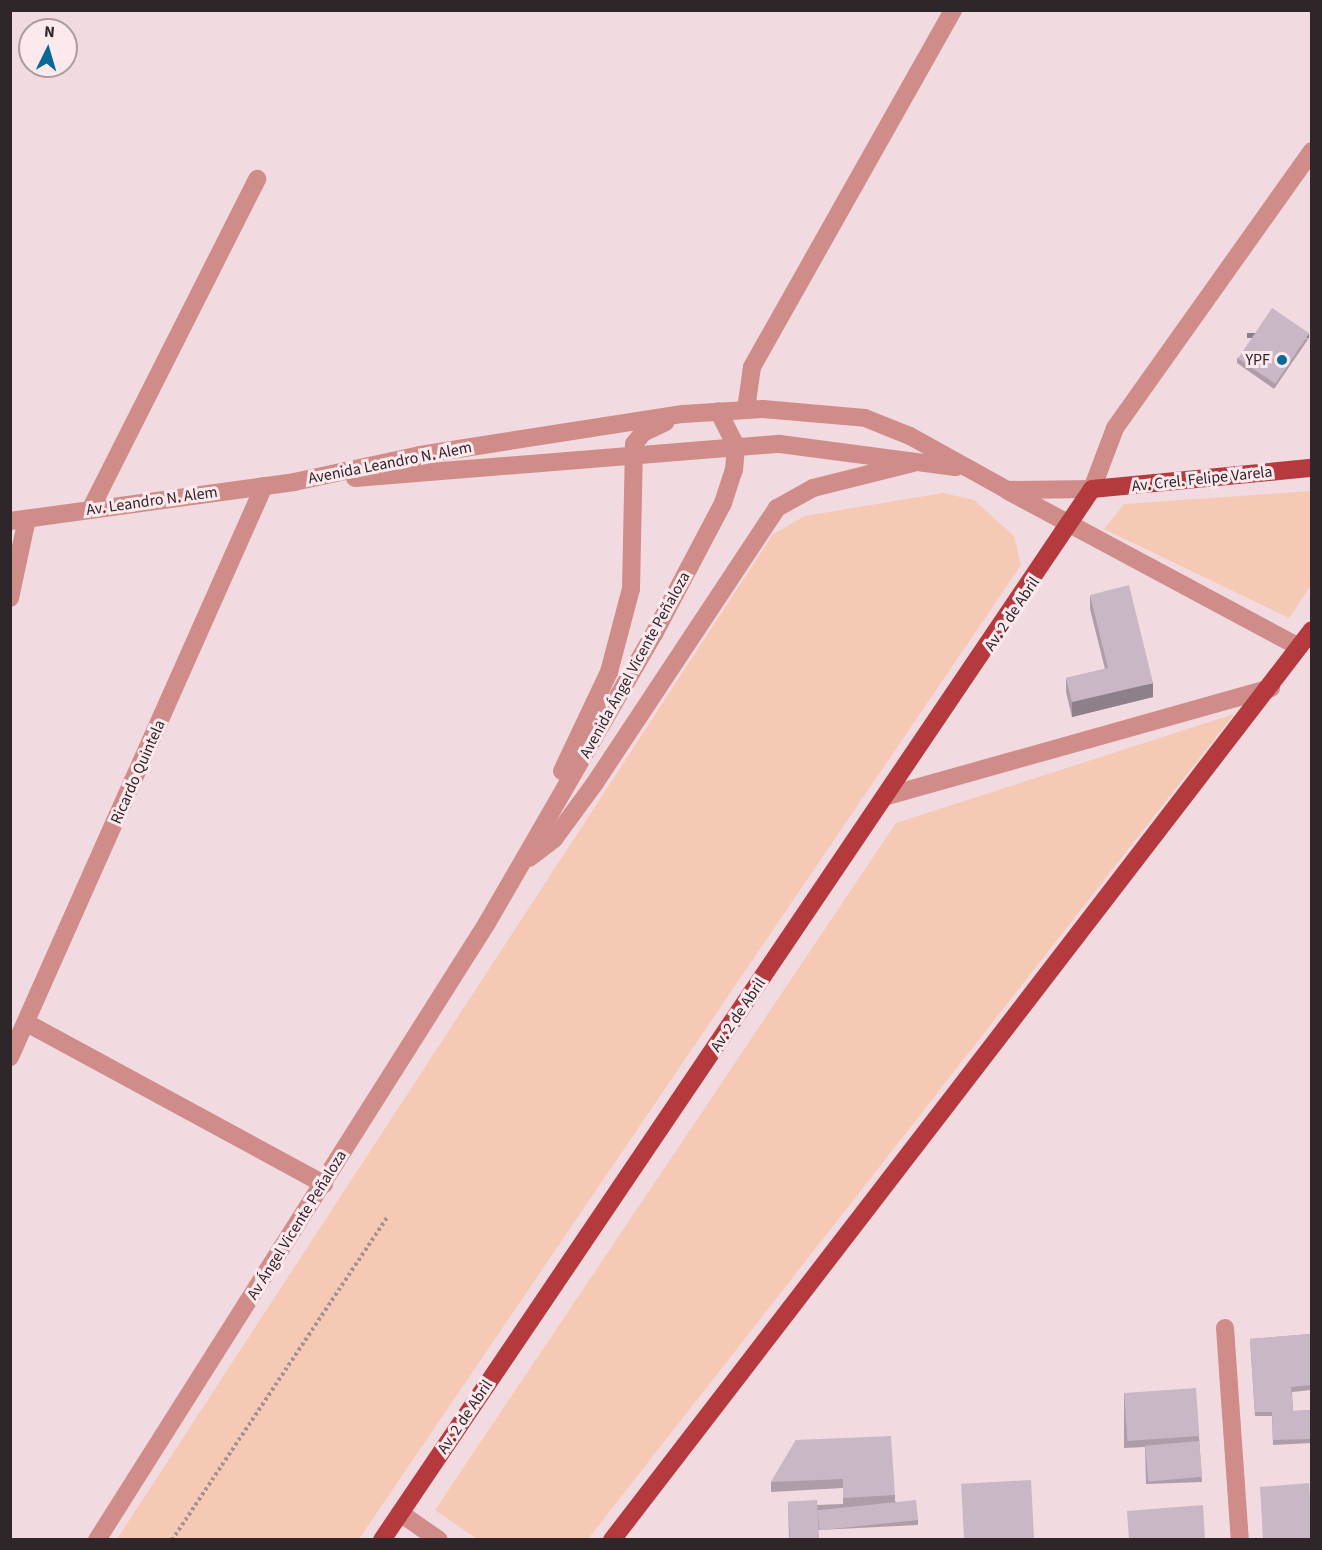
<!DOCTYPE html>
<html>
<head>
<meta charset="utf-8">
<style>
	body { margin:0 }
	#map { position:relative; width:1322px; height:1550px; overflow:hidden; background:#f2dae1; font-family:"Source Sans 3",sans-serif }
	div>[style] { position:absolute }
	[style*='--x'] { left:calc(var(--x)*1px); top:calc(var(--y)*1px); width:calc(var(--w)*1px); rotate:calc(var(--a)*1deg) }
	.green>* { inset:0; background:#f6c9b4 }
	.path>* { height:4px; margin-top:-2px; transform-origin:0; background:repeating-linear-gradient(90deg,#a39197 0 3px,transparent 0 6px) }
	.minor>* { height:18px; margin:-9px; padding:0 9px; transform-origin:9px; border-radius:9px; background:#d08c89 }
	.major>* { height:18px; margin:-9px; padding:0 9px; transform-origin:9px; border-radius:9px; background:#b53a3e }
	.wall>* { inset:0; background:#ae9da9 }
	.shaded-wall>* { inset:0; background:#8d808a; transform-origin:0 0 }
	.building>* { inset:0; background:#cab7c5; transform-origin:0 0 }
	.dots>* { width:16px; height:16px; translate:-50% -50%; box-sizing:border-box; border:3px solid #fce9ee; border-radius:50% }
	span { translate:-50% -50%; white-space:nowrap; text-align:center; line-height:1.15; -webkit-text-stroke:6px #fce9ee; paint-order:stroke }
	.poi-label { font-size:16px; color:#2f2629 }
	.right { translate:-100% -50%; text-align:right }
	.street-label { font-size:16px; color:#2f2629 }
	.frame { position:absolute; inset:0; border:12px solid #2f2629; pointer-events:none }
	.north { position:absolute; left:18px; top:18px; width:60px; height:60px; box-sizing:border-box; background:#fce9ee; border:2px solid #aa9b9f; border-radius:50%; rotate:5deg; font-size:16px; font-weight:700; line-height:24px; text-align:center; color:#2f2629 }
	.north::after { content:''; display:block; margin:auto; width:21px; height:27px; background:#096897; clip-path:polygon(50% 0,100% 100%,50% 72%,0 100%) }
</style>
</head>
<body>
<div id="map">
	<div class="green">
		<i style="clip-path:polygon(1311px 491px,1311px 585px,1289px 618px,1104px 529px,1124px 504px)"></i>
		<i style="clip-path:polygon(943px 493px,974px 500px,1014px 536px,1021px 565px,359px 1539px,117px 1539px,773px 534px,805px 516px)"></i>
		<i style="clip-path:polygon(1234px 714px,588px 1539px,477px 1539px,435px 1510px,896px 823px)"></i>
	</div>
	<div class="path">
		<i style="--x:172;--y:1540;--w:389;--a:-56.3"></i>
	</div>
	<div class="minor">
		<i style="--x:746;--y:409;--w:42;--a:-81.9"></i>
		<i style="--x:752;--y:367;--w:410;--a:-60.6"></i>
		<i style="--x:355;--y:478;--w:426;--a:-4.6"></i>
		<i style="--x:780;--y:444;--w:177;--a:7.5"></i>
		<i style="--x:1008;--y:491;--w:330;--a:28.2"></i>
		<i style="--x:90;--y:510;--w:371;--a:-63.2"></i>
		<i style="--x:10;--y:521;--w:287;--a:-7.8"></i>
		<i style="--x:294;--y:482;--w:129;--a:-12.1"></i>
		<i style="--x:420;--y:455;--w:266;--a:-8.9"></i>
		<i style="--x:683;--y:414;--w:80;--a:-3.6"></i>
		<i style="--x:763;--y:409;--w:102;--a:5"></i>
		<i style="--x:865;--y:418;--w:48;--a:21.8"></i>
		<i style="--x:910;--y:436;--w:111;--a:29.1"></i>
		<i style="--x:1007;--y:490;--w:85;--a:-0.7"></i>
		<i style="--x:1092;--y:489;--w:65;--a:-69.3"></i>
		<i style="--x:1115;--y:428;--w:340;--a:-54.6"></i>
		<i style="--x:10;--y:598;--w:81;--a:-77.9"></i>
		<i style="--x:562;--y:771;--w:110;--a:-64.6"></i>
		<i style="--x:609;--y:672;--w:86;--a:-75.2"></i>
		<i style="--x:631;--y:589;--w:145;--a:-88.8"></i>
		<i style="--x:634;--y:444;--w:14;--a:-51"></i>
		<i style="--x:643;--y:433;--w:25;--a:-26"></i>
		<i style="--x:887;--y:796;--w:399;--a:-15.7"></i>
		<i style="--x:529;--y:858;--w:31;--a:-37"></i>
		<i style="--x:554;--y:839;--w:69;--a:-53.8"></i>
		<i style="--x:595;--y:783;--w:330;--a:-56.5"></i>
		<i style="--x:777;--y:508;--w:41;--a:-29.1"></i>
		<i style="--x:813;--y:488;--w:103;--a:-14"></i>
		<i style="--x:27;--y:1023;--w:338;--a:28.5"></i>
		<i style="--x:10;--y:1057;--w:625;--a:-66.02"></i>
		<i style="--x:1225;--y:1328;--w:213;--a:86"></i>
		<i style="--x:400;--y:1513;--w:47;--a:34.7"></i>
		<i style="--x:97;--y:1540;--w:730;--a:-57.7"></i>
		<i style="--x:487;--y:923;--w:334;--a:-60"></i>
		<i style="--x:654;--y:634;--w:148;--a:-62.2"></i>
		<i style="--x:723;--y:503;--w:35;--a:-72"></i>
		<i style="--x:734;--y:470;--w:24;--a:-85"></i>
		<i style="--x:736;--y:446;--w:39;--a:-117"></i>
	</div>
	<div class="major">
		<i style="--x:382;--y:1540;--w:1268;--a:-55.96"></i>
		<i style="--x:1092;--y:489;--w:221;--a:-5.5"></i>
		<i style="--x:612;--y:1540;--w:1148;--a:-52.43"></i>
	</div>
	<div class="wall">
		<i style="clip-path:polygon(1309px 338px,1274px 389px,1237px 363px,1237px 358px)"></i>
		<i style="clip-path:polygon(1090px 595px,1153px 697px,1072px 717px,1066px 692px,1066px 678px,1105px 669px,1090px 609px)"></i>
		<i style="clip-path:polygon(1311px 1334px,1311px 1390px,1292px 1392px,1293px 1411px,1311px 1410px,1311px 1443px,1273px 1445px,1272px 1416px,1255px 1416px,1250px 1339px)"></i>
		<i style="clip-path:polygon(1124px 1393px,1199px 1436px,1202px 1482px,1146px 1484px,1145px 1447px,1124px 1448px)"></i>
		<i style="clip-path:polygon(796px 1440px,895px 1495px,895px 1501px,918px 1520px,918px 1525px,818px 1530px,819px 1539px,789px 1539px,788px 1502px,817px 1505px,843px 1504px,843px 1488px,771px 1492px,771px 1482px)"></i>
	</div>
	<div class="shaded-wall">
		<i style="left:1309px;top:333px;width:5px;height:62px;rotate:90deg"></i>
		<i style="clip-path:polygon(1153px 683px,1153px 697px,1072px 717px,1072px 702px)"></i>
	</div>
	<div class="building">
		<i style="left:1272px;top:308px;width:45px;height:61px;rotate:34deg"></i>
		<i style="clip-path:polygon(1129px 585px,1153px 683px,1072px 702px,1066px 678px,1108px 668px,1090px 595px)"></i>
		<i style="clip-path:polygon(1311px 1334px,1311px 1385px,1291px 1387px,1293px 1411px,1311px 1410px,1311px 1439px,1273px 1440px,1272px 1412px,1255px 1412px,1250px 1339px)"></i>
		<i style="left:1196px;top:1388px;width:48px;height:72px;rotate:86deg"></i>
		<i style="clip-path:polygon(891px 1436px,895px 1495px,843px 1498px,843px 1479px,771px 1482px,796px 1440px)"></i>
		<i style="left:1199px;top:1441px;width:36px;height:54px;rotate:85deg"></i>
		<i style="left:1031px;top:1480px;width:59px;height:70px;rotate:87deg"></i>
		<i style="clip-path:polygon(1309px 1483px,1311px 1508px,1311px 1539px,1263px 1539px,1260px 1487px)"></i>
		<i style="left:817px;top:1500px;width:39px;height:29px;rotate:87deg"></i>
		<i style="left:916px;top:1500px;width:20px;height:99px;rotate:84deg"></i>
		<i style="clip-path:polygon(1203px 1505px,1205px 1539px,1129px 1539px,1127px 1511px)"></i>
	</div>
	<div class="dots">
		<i style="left:1282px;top:360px;background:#096897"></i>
	</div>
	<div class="poi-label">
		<span class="right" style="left:1270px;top:360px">YPF</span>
	</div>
	<div class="street-label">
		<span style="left:390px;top:463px;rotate:-11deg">Avenida Leandro N. Alem</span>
		<span style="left:1202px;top:479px;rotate:-6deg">Av. Crel. Felipe Varela</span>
		<span style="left:152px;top:501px;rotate:-8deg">Av. Leandro N. Alem</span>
		<span style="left:1012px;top:614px;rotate:-56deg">Av. 2 de Abril</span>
		<span style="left:635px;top:665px;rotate:-61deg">Avenida Ángel Vicente Peñaloza</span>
		<span style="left:138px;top:772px;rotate:-66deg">Ricardo Quintela</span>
		<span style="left:738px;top:1015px;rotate:-56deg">Av. 2 de Abril</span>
		<span style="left:297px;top:1225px;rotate:-58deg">Av Ángel Vicente Peñaloza</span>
		<span style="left:465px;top:1417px;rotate:-56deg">Av. 2 de Abril</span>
	</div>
	<div class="frame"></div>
	<div class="north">N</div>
</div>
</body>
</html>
